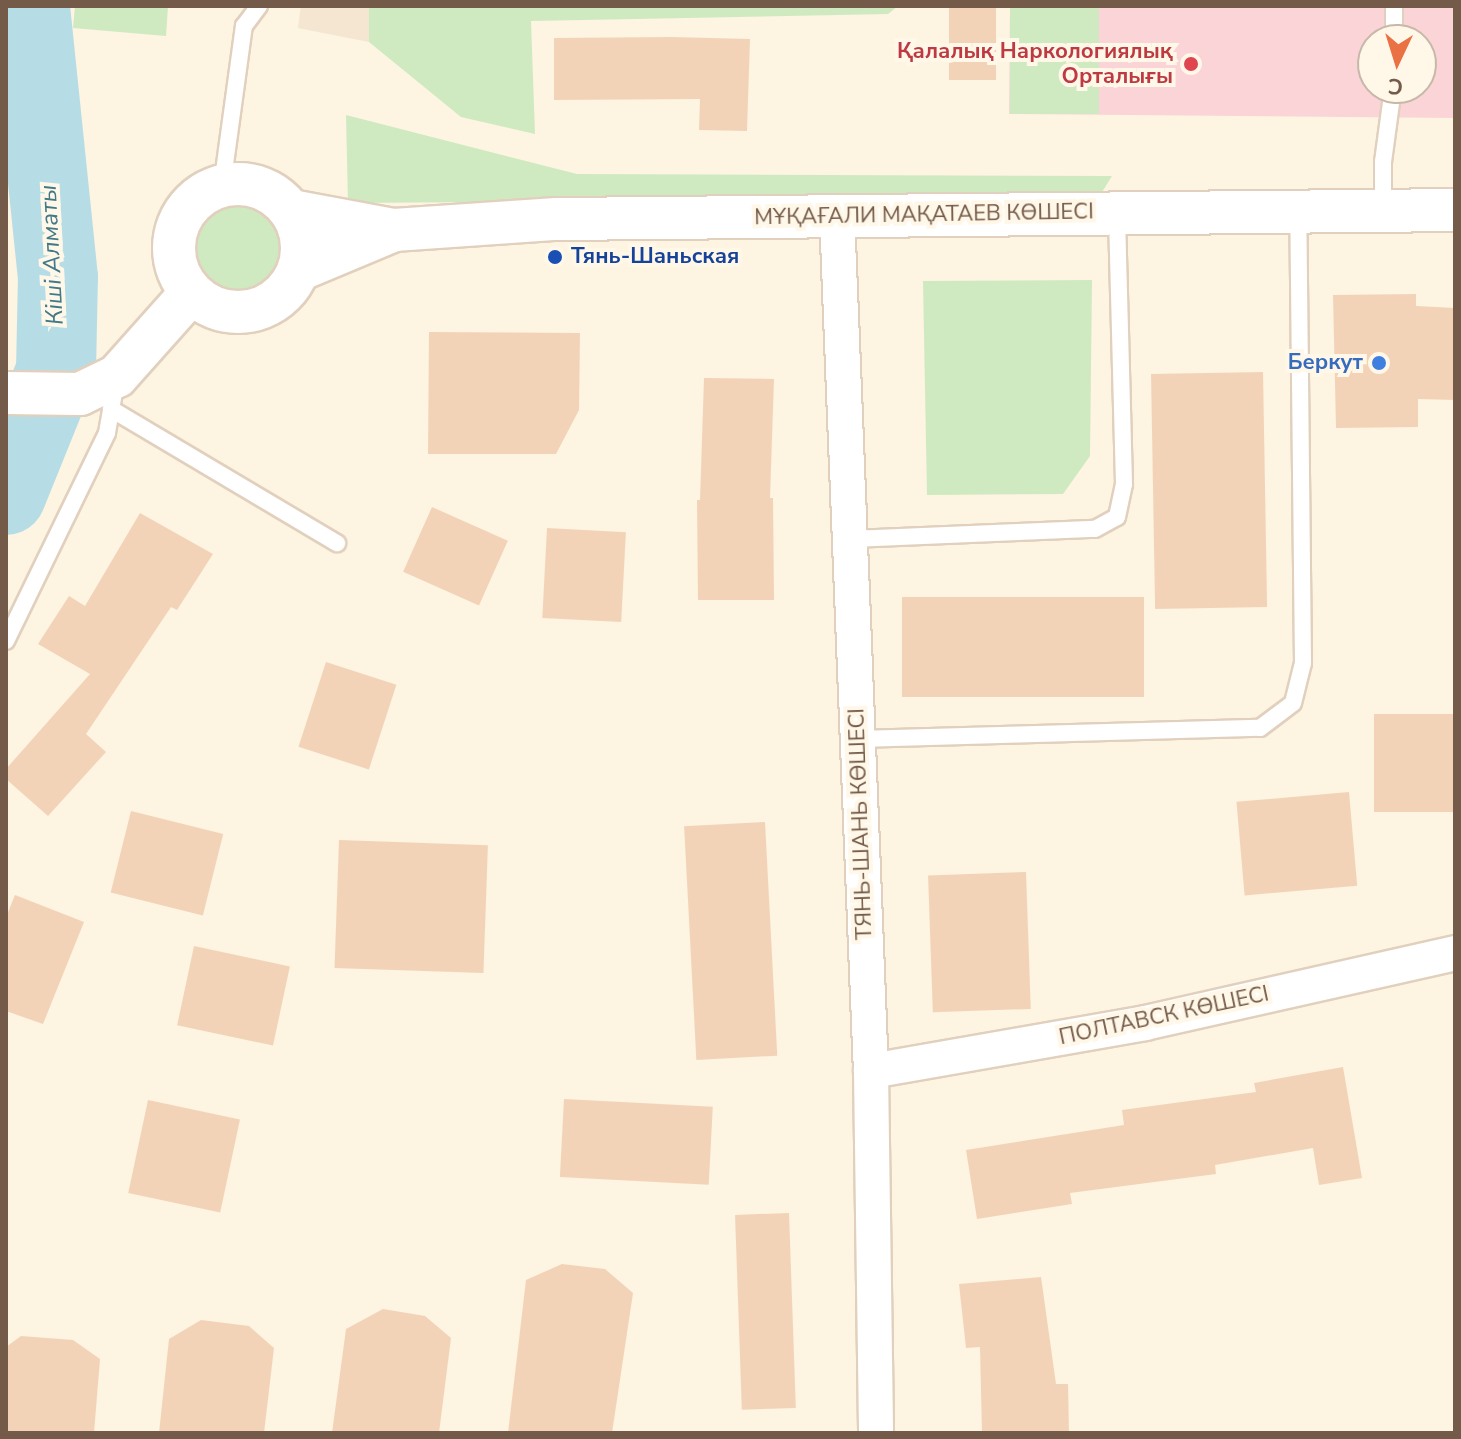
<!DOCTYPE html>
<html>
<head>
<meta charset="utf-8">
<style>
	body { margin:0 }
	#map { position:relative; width:1461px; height:1439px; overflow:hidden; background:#fdf4e1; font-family:"Nunito Sans",sans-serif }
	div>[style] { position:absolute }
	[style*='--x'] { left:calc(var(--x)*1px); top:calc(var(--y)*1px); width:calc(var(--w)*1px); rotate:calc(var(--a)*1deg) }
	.residential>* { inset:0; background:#f4e6d0 }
	.medical>* { inset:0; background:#fbd4d7 }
	.green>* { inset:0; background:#cfeac0; transform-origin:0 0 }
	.round { border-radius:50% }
	.river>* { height:80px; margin:-40px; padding:0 40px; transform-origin:40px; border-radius:40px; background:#b6dde6 }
	.building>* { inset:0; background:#f3d3b8; transform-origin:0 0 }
	.roads { filter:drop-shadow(2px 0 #e1d0bd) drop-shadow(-2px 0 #e1d0bd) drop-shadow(0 2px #e1d0bd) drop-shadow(0 -2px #e1d0bd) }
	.service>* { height:16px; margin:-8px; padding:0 8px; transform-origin:8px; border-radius:8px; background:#fff }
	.minor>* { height:34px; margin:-17px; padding:0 17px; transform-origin:17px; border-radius:17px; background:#fff }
	.tertiary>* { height:42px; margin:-21px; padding:0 21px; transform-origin:21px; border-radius:21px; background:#fff }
	.tertiary>.ring { margin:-21px; padding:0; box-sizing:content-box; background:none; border:42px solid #fff; border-radius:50% }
	.dots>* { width:22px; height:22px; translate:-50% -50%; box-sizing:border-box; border:4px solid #fff7e8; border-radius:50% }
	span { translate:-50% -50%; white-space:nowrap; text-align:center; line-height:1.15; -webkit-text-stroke:8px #fff7e8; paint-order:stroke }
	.health-label { font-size:22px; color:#be3a42; font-weight:700 }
	.right { translate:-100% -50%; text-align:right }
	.street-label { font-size:22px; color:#745a48 }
	.transit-label { font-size:22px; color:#164399; font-weight:700 }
	.left { translate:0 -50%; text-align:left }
	.shop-label { font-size:22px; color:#366cbe; font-weight:700 }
	.water-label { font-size:24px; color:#417989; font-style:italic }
	.frame { position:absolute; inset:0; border:8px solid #745a48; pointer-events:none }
	.north { position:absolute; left:1357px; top:24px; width:80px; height:80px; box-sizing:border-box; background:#fff7e8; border:2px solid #c7b8a8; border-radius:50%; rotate:184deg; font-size:22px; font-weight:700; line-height:32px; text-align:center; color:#745a48 }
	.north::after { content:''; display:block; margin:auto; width:28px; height:36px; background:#ea7143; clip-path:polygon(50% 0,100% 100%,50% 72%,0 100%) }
</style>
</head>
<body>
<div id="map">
	<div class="residential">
		<i style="clip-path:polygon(301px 6px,369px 6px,369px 42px,298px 28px)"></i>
	</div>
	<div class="medical">
		<i style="clip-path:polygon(evenodd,1010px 6px,1455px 6px,1455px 118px,1009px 114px,1010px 6px,1373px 40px,1421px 40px,1421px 88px,1373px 88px,1373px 40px)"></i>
	</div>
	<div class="green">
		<i style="clip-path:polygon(75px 6px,168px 6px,166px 36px,73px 28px)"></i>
		<i style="clip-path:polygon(369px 6px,898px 6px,888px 14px,531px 21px,535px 134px,461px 117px,369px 42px)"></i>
		<i style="left:1010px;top:6px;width:89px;height:108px"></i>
		<i style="clip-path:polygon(346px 115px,577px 174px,1112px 176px,1099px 197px,348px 203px)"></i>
		<i class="round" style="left:185px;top:201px;width:98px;height:98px"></i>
		<i style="clip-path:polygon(1092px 280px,1090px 456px,1063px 494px,927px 495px,923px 281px)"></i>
	</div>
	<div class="river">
		<i style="--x:6;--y:495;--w:134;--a:-68"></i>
		<i style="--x:56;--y:371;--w:93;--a:-88.8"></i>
		<i style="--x:58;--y:278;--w:273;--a:-95.9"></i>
	</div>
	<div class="building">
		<i style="left:949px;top:6px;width:47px;height:74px"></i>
		<i style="clip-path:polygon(671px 37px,750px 39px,747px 131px,699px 130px,700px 99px,554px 100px,554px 38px)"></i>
		<i style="clip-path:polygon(1416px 294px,1416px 306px,1455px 308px,1455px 400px,1418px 399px,1418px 427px,1336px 428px,1333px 295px)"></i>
		<i style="clip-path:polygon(429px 332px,580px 333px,579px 410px,556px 454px,428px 454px)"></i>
		<i style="left:1263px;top:372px;width:235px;height:112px;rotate:89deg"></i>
		<i style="clip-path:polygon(704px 378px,774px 379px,770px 498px,773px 498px,774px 600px,698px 600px,697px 500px,700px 500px)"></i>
		<i style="left:432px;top:507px;width:83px;height:71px;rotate:24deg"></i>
		<i style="clip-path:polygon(140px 513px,213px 554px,177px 610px,171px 607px,86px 734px,106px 752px,48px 816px,6px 779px,6px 769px,90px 674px,38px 644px,69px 596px,85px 606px)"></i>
		<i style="left:547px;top:528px;width:79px;height:90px;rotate:3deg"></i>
		<i style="left:902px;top:597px;width:242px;height:100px"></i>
		<i style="left:326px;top:662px;width:74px;height:89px;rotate:18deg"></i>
		<i style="left:1455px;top:714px;width:98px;height:81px;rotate:90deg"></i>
		<i style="left:1349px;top:792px;width:94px;height:113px;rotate:85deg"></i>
		<i style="left:131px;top:811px;width:95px;height:84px;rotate:14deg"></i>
		<i style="left:765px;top:822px;width:234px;height:81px;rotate:87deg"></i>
		<i style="left:339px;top:840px;width:149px;height:128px;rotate:2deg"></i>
		<i style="left:1026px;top:872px;width:137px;height:98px;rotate:88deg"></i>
		<i style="clip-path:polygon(15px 895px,84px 922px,43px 1024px,6px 1011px,6px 917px)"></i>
		<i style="left:194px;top:946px;width:98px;height:81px;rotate:12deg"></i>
		<i style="clip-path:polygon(1343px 1067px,1362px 1178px,1319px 1185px,1313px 1148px,1215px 1165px,1216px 1174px,1070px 1193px,1072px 1204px,977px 1219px,966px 1150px,1124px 1125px,1122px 1110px,1256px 1092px,1254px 1083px)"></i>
		<i style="left:564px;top:1099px;width:149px;height:78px;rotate:3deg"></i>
		<i style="left:148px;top:1100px;width:94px;height:95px;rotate:12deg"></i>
		<i style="left:789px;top:1213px;width:195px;height:54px;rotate:88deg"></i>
		<i style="clip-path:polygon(562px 1264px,605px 1269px,633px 1293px,612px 1433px,508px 1433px,526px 1280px)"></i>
		<i style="clip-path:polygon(1041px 1277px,1056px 1384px,1068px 1384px,1069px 1433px,982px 1433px,980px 1347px,966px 1348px,959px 1284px)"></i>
		<i style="clip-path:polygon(383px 1309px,425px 1316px,451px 1338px,439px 1433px,332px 1433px,346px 1329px)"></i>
		<i style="clip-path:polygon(201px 1320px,249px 1326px,274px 1348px,264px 1433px,159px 1433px,169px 1339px)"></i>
		<i style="clip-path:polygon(21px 1336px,73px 1340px,100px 1359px,94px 1433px,6px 1433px,6px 1347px)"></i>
	</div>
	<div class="roads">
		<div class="service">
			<i style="--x:1394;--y:40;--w:34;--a:-90"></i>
			<i style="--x:222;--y:186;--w:162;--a:-82.2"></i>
			<i style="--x:244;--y:26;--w:25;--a:-53"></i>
			<i style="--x:1383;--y:211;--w:49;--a:-90"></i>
			<i style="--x:1383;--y:162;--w:75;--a:-82.3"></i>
			<i style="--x:111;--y:409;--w:263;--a:30.7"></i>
			<i style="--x:852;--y:539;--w:243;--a:-2.4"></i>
			<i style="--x:1095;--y:529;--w:25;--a:-29"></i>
			<i style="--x:1117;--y:517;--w:34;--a:-78"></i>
			<i style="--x:1124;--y:484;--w:270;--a:-91.5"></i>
			<i style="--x:6;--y:641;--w:231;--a:-64.1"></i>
			<i style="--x:107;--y:433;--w:53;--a:-80.2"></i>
			<i style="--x:857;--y:739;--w:403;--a:-1.6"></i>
			<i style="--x:1260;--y:728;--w:41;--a:-37.1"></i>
			<i style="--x:1293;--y:703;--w:41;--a:-76"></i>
			<i style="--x:1303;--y:663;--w:450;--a:-90.6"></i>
		</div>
		<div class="minor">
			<i style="--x:837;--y:215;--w:857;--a:87.73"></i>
			<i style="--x:871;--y:1071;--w:362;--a:89.2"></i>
			<i style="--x:871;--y:1071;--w:278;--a:-9.9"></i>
			<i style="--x:1145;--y:1023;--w:318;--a:-12.7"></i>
		</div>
		<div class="tertiary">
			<i class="ring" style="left:174px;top:184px;width:86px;height:86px"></i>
			<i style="--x:291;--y:211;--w:105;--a:10.5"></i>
			<i style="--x:394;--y:230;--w:163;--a:-3.9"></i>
			<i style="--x:557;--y:219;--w:898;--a:-0.57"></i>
			<i style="--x:299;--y:270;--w:103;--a:-22.8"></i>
			<i style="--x:6;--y:393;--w:74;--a:0.8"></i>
			<i style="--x:80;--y:394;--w:41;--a:-25.9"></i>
			<i style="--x:117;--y:376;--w:111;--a:-48.3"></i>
		</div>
	</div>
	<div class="dots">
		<i style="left:1191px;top:64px;background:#e0444e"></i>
		<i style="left:555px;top:257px;background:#1a4fb4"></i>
		<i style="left:1379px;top:363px;background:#3f7fe0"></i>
	</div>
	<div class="health-label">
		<span class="right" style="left:1173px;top:64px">Қалалық Наркологиялық<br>Орталығы</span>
	</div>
	<div class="street-label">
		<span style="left:924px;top:215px;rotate:-1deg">МҰҚАҒАЛИ МАҚАТАЕВ КӨШЕСІ</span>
		<span style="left:861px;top:824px;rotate:-92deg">ТЯНЬ-ШАНЬ КӨШЕСІ</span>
		<span style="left:1164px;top:1016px;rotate:-12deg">ПОЛТАВСК КӨШЕСІ</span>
	</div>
	<div class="transit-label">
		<span class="left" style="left:571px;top:257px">Тянь-Шаньская</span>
	</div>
	<div class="shop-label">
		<span class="right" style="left:1363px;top:363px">Беркут</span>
	</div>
	<div class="water-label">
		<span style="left:52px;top:255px;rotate:-93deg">Кіші Алматы</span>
	</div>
	<div class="frame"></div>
	<div class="north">С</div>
</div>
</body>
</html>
